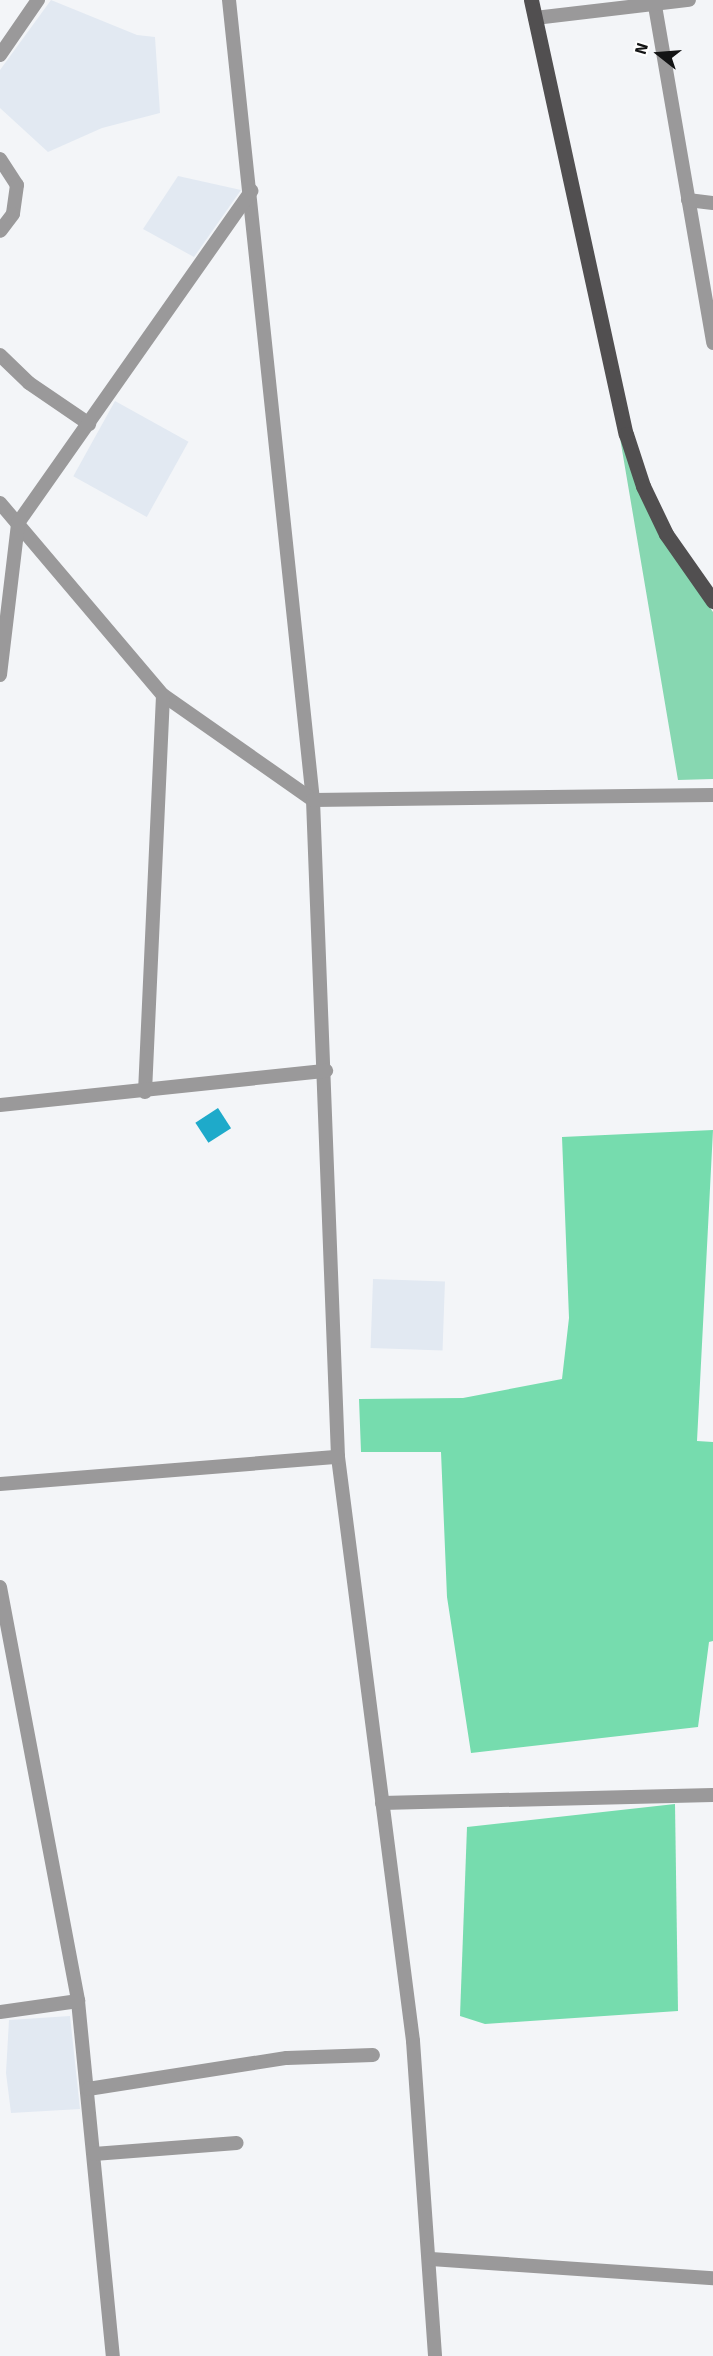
<!DOCTYPE html>
<html>
<head>
<meta charset="utf-8">
<style>
	body { margin:0 }
	#map { position:relative; width:713px; height:2356px; overflow:hidden; background:#f3f5f8; font-family:Signika,sans-serif }
	div>[style] { position:absolute }
	[style*='--x'] { left:calc(var(--x)*1px); top:calc(var(--y)*1px); width:calc(var(--w)*1px); rotate:calc(var(--a)*1deg) }
	.built>* { inset:0; background:#e2e9f2; transform-origin:0 0 }
	.green>* { inset:0; background:#87d7b1 }
	.forest>* { inset:0; background:#76dcae }
	.water>* { inset:0; background:#1eaaca; transform-origin:0 0 }
	.minor>* { height:14px; margin:-7px; padding:0 7px; transform-origin:7px; border-radius:7px; background:#9a999a }
	.major>* { height:15px; margin:-7.5px; padding:0 7.5px; transform-origin:7.5px; border-radius:7.5px; background:#514f50 }
	span { translate:-50% -50%; white-space:nowrap; text-align:center; line-height:1.15; -webkit-text-stroke:4.5px #fff; paint-order:stroke }
	.north { position:absolute; left:629px; top:24px; width:60px; height:60px; -webkit-text-stroke:4px #fff; paint-order:stroke; rotate:287deg; font-size:16px; font-weight:700; line-height:24px; text-align:center; color:#131415 }
	.north::after { content:''; display:block; margin:auto; width:21px; height:27px; background:#131415; clip-path:polygon(50% 0,100% 100%,50% 72%,0 100%) }
</style>
</head>
<body>
<div id="map">
	<div class="built">
		<i style="clip-path:polygon(51px 0,137px 35px,155px 37px,160px 113px,102px 128px,48px 152px,0 108px,0 70px)"></i>
		<i style="clip-path:polygon(178px 176px,241px 190px,194px 257px,143px 229px)"></i>
		<i style="left:115px;top:401px;width:84px;height:86px;rotate:29deg"></i>
		<i style="left:373px;top:1279px;width:72px;height:69px;rotate:2deg"></i>
		<i style="clip-path:polygon(70px 2016px,80px 2109px,11px 2113px,6px 2073px,9px 2020px)"></i>
	</div>
	<div class="green">
		<i style="clip-path:polygon(619px 432px,661px 538px,713px 612px,713px 779px,678px 780px)"></i>
	</div>
	<div class="forest">
		<i style="clip-path:polygon(713px 1130px,697px 1441px,713px 1442px,713px 1641px,709px 1642px,698px 1727px,471px 1753px,447px 1597px,441px 1452px,361px 1452px,359px 1399px,463px 1398px,562px 1379px,569px 1318px,562px 1137px)"></i>
		<i style="clip-path:polygon(675px 1804px,678px 2011px,485px 2024px,460px 2016px,467px 1827px)"></i>
	</div>
	<div class="water">
		<i style="left:218px;top:1108px;width:24px;height:27px;rotate:57deg"></i>
	</div>
	<div class="minor">
		<i style="--x:229;--y:0;--w:804;--a:84.01"></i>
		<i style="--x:313;--y:800;--w:657;--a:87.82"></i>
		<i style="--x:338;--y:1457;--w:589;--a:82.68"></i>
		<i style="--x:413;--y:2041;--w:316;--a:86"></i>
		<i style="--x:654;--y:0;--w:348;--a:80.2"></i>
		<i style="--x:535;--y:18;--w:155;--a:-6.7"></i>
		<i style="--x:0;--y:55;--w:67;--a:-55.4"></i>
		<i style="--x:0;--y:159;--w:31;--a:57"></i>
		<i style="--x:17;--y:185;--w:29;--a:98"></i>
		<i style="--x:13;--y:214;--w:21;--a:127"></i>
		<i style="--x:688;--y:200;--w:25;--a:7"></i>
		<i style="--x:0;--y:355;--w:40;--a:44"></i>
		<i style="--x:29;--y:383;--w:73;--a:34.3"></i>
		<i style="--x:0;--y:503;--w:252;--a:49.7"></i>
		<i style="--x:163;--y:695;--w:183;--a:35"></i>
		<i style="--x:313;--y:800;--w:400;--a:-0.7"></i>
		<i style="--x:0;--y:675;--w:153;--a:-83.2"></i>
		<i style="--x:18;--y:523;--w:406;--a:-54.9"></i>
		<i style="--x:145;--y:1092;--w:397;--a:-87.4"></i>
		<i style="--x:0;--y:1105;--w:328;--a:-6"></i>
		<i style="--x:0;--y:1484;--w:339;--a:-4.6"></i>
		<i style="--x:0;--y:1587;--w:421;--a:79.3"></i>
		<i style="--x:78;--y:2001;--w:357;--a:84.4"></i>
		<i style="--x:382;--y:1803;--w:331;--a:-1.4"></i>
		<i style="--x:0;--y:2012;--w:79;--a:-8"></i>
		<i style="--x:88;--y:2089;--w:201;--a:-8.9"></i>
		<i style="--x:287;--y:2058;--w:86;--a:-2"></i>
		<i style="--x:94;--y:2154;--w:143;--a:-4.4"></i>
		<i style="--x:431;--y:2259;--w:283;--a:3.9"></i>
	</div>
	<div class="major">
		<i style="--x:531;--y:0;--w:444;--a:77.7"></i>
		<i style="--x:626;--y:434;--w:55;--a:71.9"></i>
		<i style="--x:643;--y:486;--w:53;--a:64.4"></i>
		<i style="--x:666;--y:534;--w:82;--a:55"></i>
	</div>
	<div class="north">N</div>
</div>
</body>
</html>
